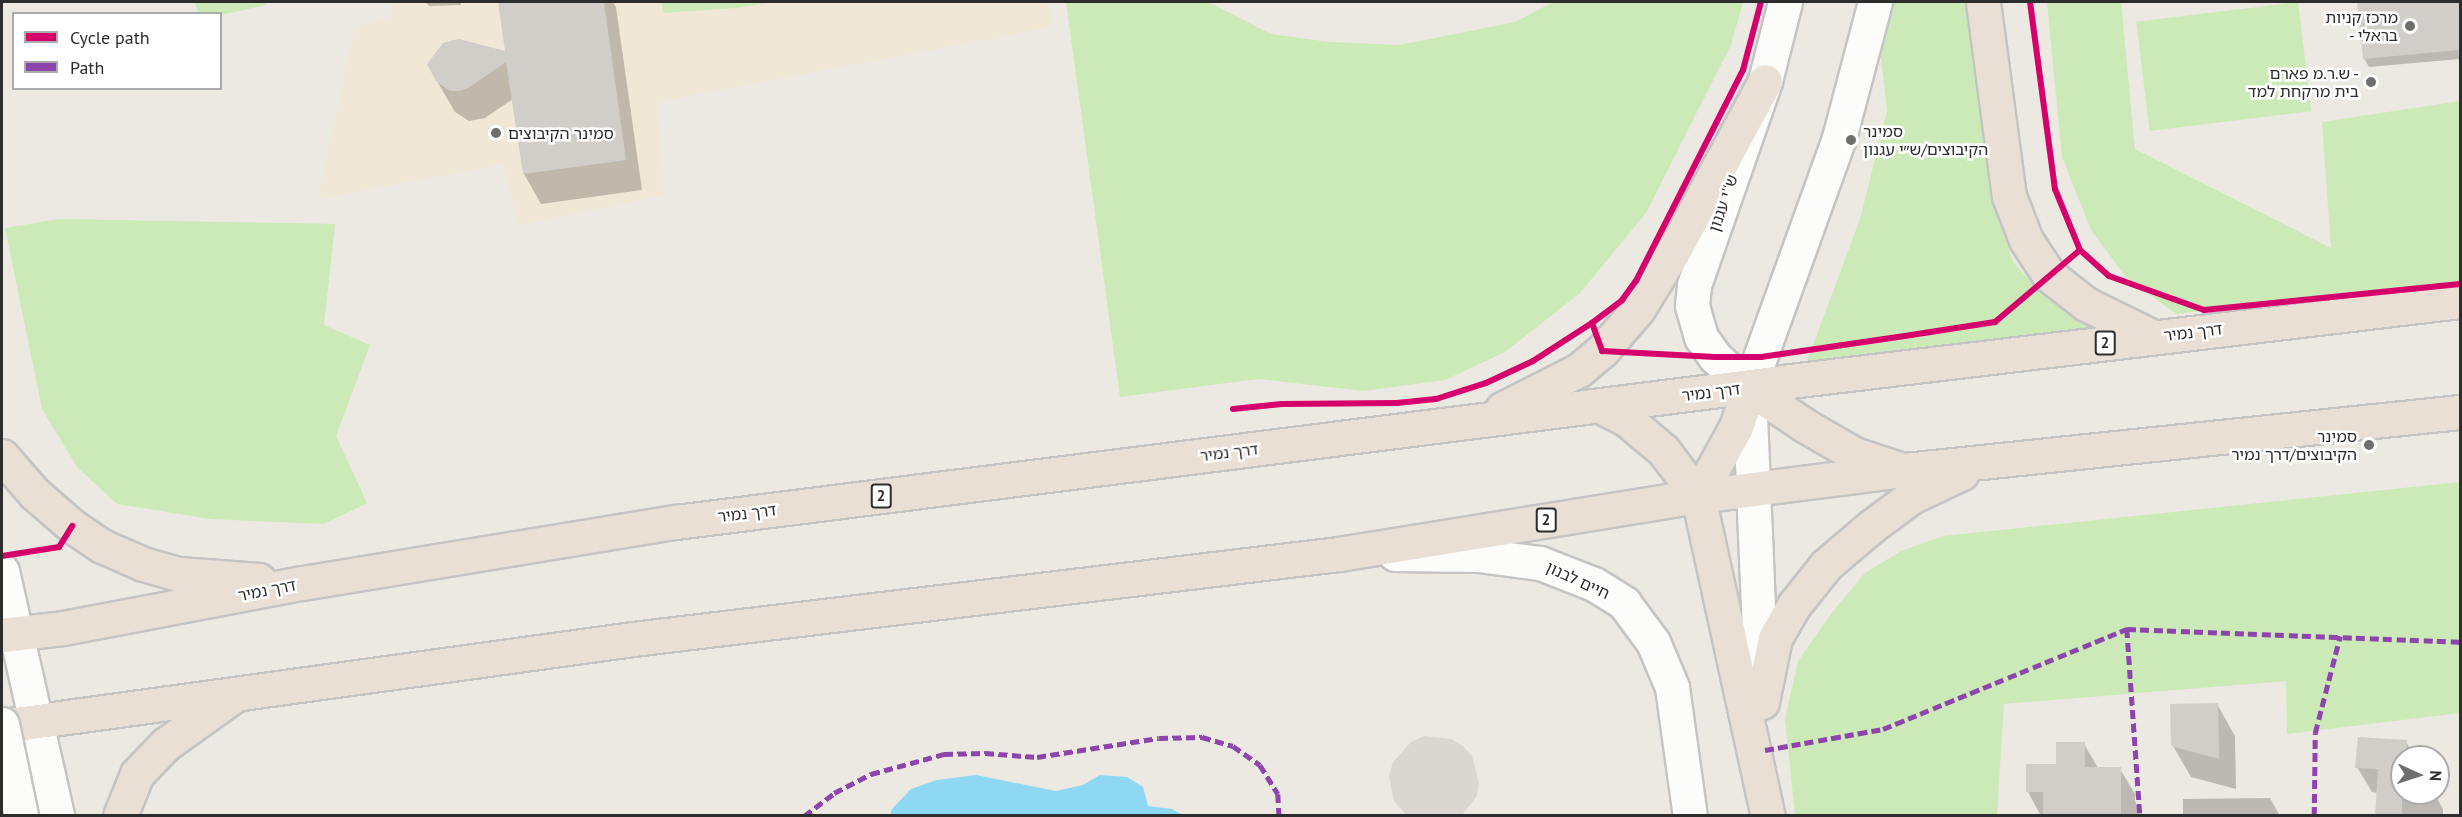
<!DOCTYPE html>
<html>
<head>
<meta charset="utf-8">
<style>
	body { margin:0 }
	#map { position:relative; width:2462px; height:817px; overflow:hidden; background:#ece8e2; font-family:"PT Sans","Noto Sans Hebrew",sans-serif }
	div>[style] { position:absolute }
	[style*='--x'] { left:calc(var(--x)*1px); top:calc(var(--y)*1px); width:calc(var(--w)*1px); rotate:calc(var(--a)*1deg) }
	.education>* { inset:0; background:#f0e7d6 }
	.green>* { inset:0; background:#cceab8; transform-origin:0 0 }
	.plaza>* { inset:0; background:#dad6d1 }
	.water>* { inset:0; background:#8fd8f4 }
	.shadow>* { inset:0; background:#0003 }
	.building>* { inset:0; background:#d1cec9 }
	.roads { filter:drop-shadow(2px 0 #c5c4c4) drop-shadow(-2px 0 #c5c4c4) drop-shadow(0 2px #c5c4c4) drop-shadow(0 -2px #c5c4c4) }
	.secondary>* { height:33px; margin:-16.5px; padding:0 16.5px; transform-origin:16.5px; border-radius:16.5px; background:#fcfcfb }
	.highway>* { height:33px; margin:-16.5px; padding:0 16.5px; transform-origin:16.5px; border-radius:16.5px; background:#eadfd4 }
	.bridges { filter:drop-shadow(2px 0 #c5c4c4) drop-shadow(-2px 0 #c5c4c4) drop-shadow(0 2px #c5c4c4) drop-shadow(0 -2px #c5c4c4) }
	.secondary-bridge>* { height:33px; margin:-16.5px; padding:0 16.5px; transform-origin:16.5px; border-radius:16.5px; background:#fcfcfb }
	.quiet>* { height:4.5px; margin-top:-2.25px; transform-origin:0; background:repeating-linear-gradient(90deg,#8e44ad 0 9px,transparent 0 13.5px) }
	.cycleway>* { height:6px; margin:-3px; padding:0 3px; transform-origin:3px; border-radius:3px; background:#d6006c }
	.dots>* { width:16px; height:16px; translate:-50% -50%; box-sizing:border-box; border:3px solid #fff; border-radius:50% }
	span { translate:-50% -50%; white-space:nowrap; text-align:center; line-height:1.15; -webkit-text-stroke:5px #fff; paint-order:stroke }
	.shield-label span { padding:2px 4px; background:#fff; border:2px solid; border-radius:4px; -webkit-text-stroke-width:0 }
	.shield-label { font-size:15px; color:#2d2d2d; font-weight:700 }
	.poi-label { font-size:16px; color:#2d2d2d }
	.right { translate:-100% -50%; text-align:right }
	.left { translate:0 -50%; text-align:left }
	.street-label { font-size:16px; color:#2d2d2d }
	.frame { position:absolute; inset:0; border:3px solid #2d2d2d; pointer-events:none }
	.legend { position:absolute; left:12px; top:12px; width:210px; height:78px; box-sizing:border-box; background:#fff; border:2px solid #ababab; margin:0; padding:8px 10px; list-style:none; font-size:18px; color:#2d2d2d }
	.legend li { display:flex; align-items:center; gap:12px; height:30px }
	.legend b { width:30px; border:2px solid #ababab }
	.north { position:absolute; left:2390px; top:745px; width:60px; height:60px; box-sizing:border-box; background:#fff; border:2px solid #ababab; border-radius:50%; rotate:93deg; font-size:16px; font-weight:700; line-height:24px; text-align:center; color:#2d2d2d }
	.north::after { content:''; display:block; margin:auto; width:21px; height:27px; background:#706e6c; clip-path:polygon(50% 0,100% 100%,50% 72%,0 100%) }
</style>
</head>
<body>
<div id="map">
	<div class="education">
		<i style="clip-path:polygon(394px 2px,1049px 2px,1052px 27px,657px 102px,663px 195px,518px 226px,504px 164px,318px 199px,355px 27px,390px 17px)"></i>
	</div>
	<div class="green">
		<i style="clip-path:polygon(195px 2px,266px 2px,266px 5px,221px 15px,198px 13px)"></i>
		<i style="clip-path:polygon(661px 2px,776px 2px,735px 8px,664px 13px)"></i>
		<i style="clip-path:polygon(1066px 2px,1208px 2px,1271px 34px,1330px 42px,1399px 45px,1515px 22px,1553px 2px,1743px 2px,1731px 45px,1646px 213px,1580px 293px,1505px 352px,1445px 380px,1364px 391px,1258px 379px,1120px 397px)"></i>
		<i style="clip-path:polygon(1892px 2px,1968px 2px,1993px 203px,2013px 262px,2044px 296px,2100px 334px,1807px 361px,1860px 219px,1887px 111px,1880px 48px)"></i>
		<i style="clip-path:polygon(2047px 2px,2121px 2px,2135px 149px,2331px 248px,2322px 122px,2460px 101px,2460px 282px,2176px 314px,2125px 276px,2091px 230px,2062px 157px)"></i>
		<i style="left:2298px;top:2px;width:110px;height:163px;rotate:83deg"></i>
		<i style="clip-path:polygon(59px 219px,335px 224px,324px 325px,370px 345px,336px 436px,367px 503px,324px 524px,210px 519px,117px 504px,77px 467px,42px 409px,5px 228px)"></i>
		<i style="clip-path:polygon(2460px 482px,2460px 713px,2287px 734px,2286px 681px,2004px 704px,1997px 815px,1795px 815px,1785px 719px,1798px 661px,1834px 610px,1865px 573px,1901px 551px,1943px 536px)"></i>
	</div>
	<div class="plaza">
		<i style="clip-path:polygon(1424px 736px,1451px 739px,1463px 746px,1472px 756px,1479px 783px,1477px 796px,1462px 815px,1406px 815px,1394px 801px,1389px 776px,1393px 762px,1411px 742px)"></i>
	</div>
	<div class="water">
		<i style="clip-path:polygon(976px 775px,1056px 791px,1083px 785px,1100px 775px,1127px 777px,1143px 787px,1148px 806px,1172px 809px,1183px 815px,890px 815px,892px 809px,911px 789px,937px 780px)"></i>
	</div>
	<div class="shadow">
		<i style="clip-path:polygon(426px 2px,461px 2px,461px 5px,429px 6px)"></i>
		<i style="clip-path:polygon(543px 2px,613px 2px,616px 7px,642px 190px,541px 204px,524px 174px,513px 99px,485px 118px,469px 121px,455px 112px,437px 81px,444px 44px,454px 40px,507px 53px,502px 19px)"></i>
		<i style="clip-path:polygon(2359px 2px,2460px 2px,2460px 59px,2369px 67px,2364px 58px)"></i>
		<i style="clip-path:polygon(2217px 704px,2235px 736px,2236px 789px,2191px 777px,2173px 746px)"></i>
		<i style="clip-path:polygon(2406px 742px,2415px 757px,2402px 757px,2402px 793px,2434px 793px,2443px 809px,2443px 816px,2376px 816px,2378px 793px,2372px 792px,2357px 767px)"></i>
		<i style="clip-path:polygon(2084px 744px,2098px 768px,2120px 769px,2135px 794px,2135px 801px,2143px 816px,2041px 816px,2028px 792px)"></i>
		<i style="clip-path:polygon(2270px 798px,2280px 816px,2183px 816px,2183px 799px)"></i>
	</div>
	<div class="building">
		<i style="clip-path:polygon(498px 2px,604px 2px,626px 160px,523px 174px,506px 62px,468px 88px,459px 91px,450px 91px,436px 81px,427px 64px,443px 43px,459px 39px,505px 51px)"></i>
		<i style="clip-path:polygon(2357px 2px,2460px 2px,2460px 50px,2363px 59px)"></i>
		<i style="clip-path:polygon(2218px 703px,2219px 759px,2171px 746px,2170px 704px)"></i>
		<i style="clip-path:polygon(2358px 737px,2407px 740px,2406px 757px,2402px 757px,2402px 816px,2375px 816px,2378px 769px,2355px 768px)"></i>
		<i style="clip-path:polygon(2056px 742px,2085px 742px,2085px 767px,2121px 767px,2121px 816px,2043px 816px,2043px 792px,2026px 792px,2026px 764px,2056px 764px)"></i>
	</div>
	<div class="roads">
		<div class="secondary">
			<i style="--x:1749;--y:388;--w:46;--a:-137.6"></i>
			<i style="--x:1715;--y:357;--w:24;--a:-125"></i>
			<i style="--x:1701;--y:337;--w:33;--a:-106"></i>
			<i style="--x:1692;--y:305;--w:20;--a:-84"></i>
			<i style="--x:1694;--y:285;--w:216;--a:-70.8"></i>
			<i style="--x:1765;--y:81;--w:81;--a:-75.8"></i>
			<i style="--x:1395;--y:554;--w:83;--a:0.7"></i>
			<i style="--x:1478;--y:555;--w:63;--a:7.4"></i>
			<i style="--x:1540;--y:563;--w:58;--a:21.3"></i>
			<i style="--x:1594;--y:584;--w:36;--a:32"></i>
			<i style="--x:1624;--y:603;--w:49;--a:53.4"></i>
			<i style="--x:1653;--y:642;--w:49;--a:67.1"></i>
			<i style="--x:1672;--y:687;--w:130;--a:82.1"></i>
			<i style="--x:2;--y:571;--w:251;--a:77.3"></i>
			<i style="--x:1761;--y:678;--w:290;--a:-92.4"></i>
			<i style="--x:1749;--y:388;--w:266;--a:-70.2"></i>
			<i style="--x:1839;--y:138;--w:141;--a:-75.2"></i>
		</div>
		<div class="highway">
			<i style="--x:1983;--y:2;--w:196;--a:82.4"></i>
			<i style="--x:2009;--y:196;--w:47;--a:68.9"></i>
			<i style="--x:2026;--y:240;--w:42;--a:56.7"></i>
			<i style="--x:2049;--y:275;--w:47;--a:38.1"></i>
			<i style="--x:2086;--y:304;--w:75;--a:26.2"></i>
			<i style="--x:1749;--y:388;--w:66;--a:33.9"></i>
			<i style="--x:1804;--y:425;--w:58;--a:30.1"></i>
			<i style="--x:1854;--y:454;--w:42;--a:18"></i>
			<i style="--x:1600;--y:406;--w:29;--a:27"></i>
			<i style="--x:1626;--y:419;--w:48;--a:40"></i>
			<i style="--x:1663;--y:450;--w:58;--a:52.7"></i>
			<i style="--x:1698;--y:496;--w:328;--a:77.7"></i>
			<i style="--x:1502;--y:409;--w:86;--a:-26.9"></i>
			<i style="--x:1579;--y:370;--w:30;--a:-40"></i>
			<i style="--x:1602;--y:351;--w:55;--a:-49.4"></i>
			<i style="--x:1638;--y:309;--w:67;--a:-58.4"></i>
			<i style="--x:1673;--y:252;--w:194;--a:-61.7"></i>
			<i style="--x:2;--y:456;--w:49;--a:49.1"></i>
			<i style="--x:34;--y:493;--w:50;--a:41"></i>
			<i style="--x:72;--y:526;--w:36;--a:34"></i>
			<i style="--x:102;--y:546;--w:45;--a:23.7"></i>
			<i style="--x:143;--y:564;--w:37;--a:16"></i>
			<i style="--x:179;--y:574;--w:80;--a:4.3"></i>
			<i style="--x:1698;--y:496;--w:79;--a:-61.2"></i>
			<i style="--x:1736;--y:427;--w:41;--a:-71.6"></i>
			<i style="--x:2;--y:635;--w:61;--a:-6.5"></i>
			<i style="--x:63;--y:628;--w:243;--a:-10.7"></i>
			<i style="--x:302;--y:583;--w:379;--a:-9.3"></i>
			<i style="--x:676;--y:522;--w:1123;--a:-7.21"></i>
			<i style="--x:1790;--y:381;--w:675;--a:-6.81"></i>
			<i style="--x:1762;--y:702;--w:65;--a:-78.5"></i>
			<i style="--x:1775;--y:638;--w:39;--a:-60"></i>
			<i style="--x:1795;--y:604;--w:50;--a:-51.5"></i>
			<i style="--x:1826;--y:565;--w:60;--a:-40.3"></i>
			<i style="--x:1872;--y:526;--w:49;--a:-36.6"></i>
			<i style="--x:1911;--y:497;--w:56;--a:-25.2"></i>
			<i style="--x:2;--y:726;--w:637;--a:-7.85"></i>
			<i style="--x:633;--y:639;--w:711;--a:-6.87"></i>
			<i style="--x:1339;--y:554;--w:364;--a:-9.2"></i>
			<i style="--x:1698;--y:496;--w:209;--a:-7.2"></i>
			<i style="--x:1905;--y:470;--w:558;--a:-5.97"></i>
			<i style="--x:120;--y:816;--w:45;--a:-68"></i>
			<i style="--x:137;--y:774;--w:42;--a:-46"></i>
			<i style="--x:166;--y:744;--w:82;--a:-35.6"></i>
		</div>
	</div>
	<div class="bridges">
		<div class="secondary-bridge">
			<i style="--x:2;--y:724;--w:94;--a:78.3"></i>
		</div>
	</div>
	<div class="quiet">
		<i style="--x:2127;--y:629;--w:187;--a:86"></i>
		<i style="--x:1765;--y:750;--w:120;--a:-10.1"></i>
		<i style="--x:1883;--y:729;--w:264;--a:-22.3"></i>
		<i style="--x:2127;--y:629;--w:333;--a:2.2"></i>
		<i style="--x:804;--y:816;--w:38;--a:-37"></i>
		<i style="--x:834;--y:793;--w:42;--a:-27.2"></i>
		<i style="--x:871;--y:774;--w:76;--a:-15.3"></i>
		<i style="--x:944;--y:754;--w:41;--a:-1.4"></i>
		<i style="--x:985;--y:753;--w:52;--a:4.4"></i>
		<i style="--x:1037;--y:757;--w:123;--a:-8.9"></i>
		<i style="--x:1159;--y:738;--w:43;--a:-1.3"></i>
		<i style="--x:1202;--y:737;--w:32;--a:16"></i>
		<i style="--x:1233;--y:746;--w:33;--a:35"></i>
		<i style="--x:1260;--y:765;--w:34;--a:58"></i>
		<i style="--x:1278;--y:794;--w:22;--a:87"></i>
		<i style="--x:2314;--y:816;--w:83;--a:-89.3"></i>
		<i style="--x:2315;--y:733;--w:100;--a:-75.5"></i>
	</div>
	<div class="cycleway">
		<i style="--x:2030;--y:2;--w:189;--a:82.4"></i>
		<i style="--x:2055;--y:189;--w:66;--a:67.7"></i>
		<i style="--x:2080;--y:250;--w:39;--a:42"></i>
		<i style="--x:2109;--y:276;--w:101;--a:19.7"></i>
		<i style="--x:2204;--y:310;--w:257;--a:-5.8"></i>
		<i style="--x:1592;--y:323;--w:30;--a:70"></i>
		<i style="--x:1602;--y:351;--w:113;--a:3"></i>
		<i style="--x:1715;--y:357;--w:46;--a:0"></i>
		<i style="--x:1761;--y:357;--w:152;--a:-8.3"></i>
		<i style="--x:1911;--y:335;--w:85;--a:-8.8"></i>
		<i style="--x:1995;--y:322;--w:111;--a:-40.3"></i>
		<i style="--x:1233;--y:409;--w:49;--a:-5.8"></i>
		<i style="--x:1282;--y:404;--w:115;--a:-0.5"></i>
		<i style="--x:1397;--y:403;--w:39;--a:-6"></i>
		<i style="--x:1436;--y:399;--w:52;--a:-17.7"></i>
		<i style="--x:1486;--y:383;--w:52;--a:-25.1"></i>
		<i style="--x:1533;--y:361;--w:70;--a:-32.8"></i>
		<i style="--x:1592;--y:323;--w:38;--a:-37"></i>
		<i style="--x:1622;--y:300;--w:24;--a:-54"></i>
		<i style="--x:1636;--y:281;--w:237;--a:-63.1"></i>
		<i style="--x:1743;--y:70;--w:70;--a:-75.2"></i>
		<i style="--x:2;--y:556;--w:58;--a:-9"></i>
		<i style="--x:59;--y:547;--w:25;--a:-58"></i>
	</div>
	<div class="dots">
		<i style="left:2410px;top:26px;background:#706e6c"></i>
		<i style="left:2371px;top:82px;background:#706e6c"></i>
		<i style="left:496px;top:133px;background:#706e6c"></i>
		<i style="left:1851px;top:140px;background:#706e6c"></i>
		<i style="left:2369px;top:445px;background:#706e6c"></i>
	</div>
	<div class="shield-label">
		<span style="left:2105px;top:343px">2</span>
		<span style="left:881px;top:496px">2</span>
		<span style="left:1546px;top:520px">2</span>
	</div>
	<div class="poi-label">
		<span class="right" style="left:2398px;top:26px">מרכז קניות<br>- בראלי</span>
		<span class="right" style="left:2359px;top:82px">ש.ר.מ פארם -<br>בית מרקחת למד</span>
		<span class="left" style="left:1863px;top:140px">סמינר<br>הקיבוצים/ש״י עגנון</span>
		<span class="left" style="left:508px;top:133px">סמינר הקיבוצים</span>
		<span class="right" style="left:2357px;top:445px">סמינר<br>הקיבוצים/דרך נמיר</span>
	</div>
	<div class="street-label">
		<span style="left:1723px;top:203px;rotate:-71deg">ש''י עגנון</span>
		<span style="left:2193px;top:332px;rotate:-7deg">דרך נמיר</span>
		<span style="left:1711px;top:392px;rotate:-7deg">דרך נמיר</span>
		<span style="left:1229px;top:452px;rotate:-7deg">דרך נמיר</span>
		<span style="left:747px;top:513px;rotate:-7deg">דרך נמיר</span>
		<span style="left:1578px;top:580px;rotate:25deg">חיים לבנון</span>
		<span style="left:267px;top:590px;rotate:-11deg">דרך נמיר</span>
	</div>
	<div class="frame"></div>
	<ul class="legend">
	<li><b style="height:8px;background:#d6006c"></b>Cycle path</li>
	<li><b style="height:8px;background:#8e44ad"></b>Path</li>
	</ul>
	<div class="north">N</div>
</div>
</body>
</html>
